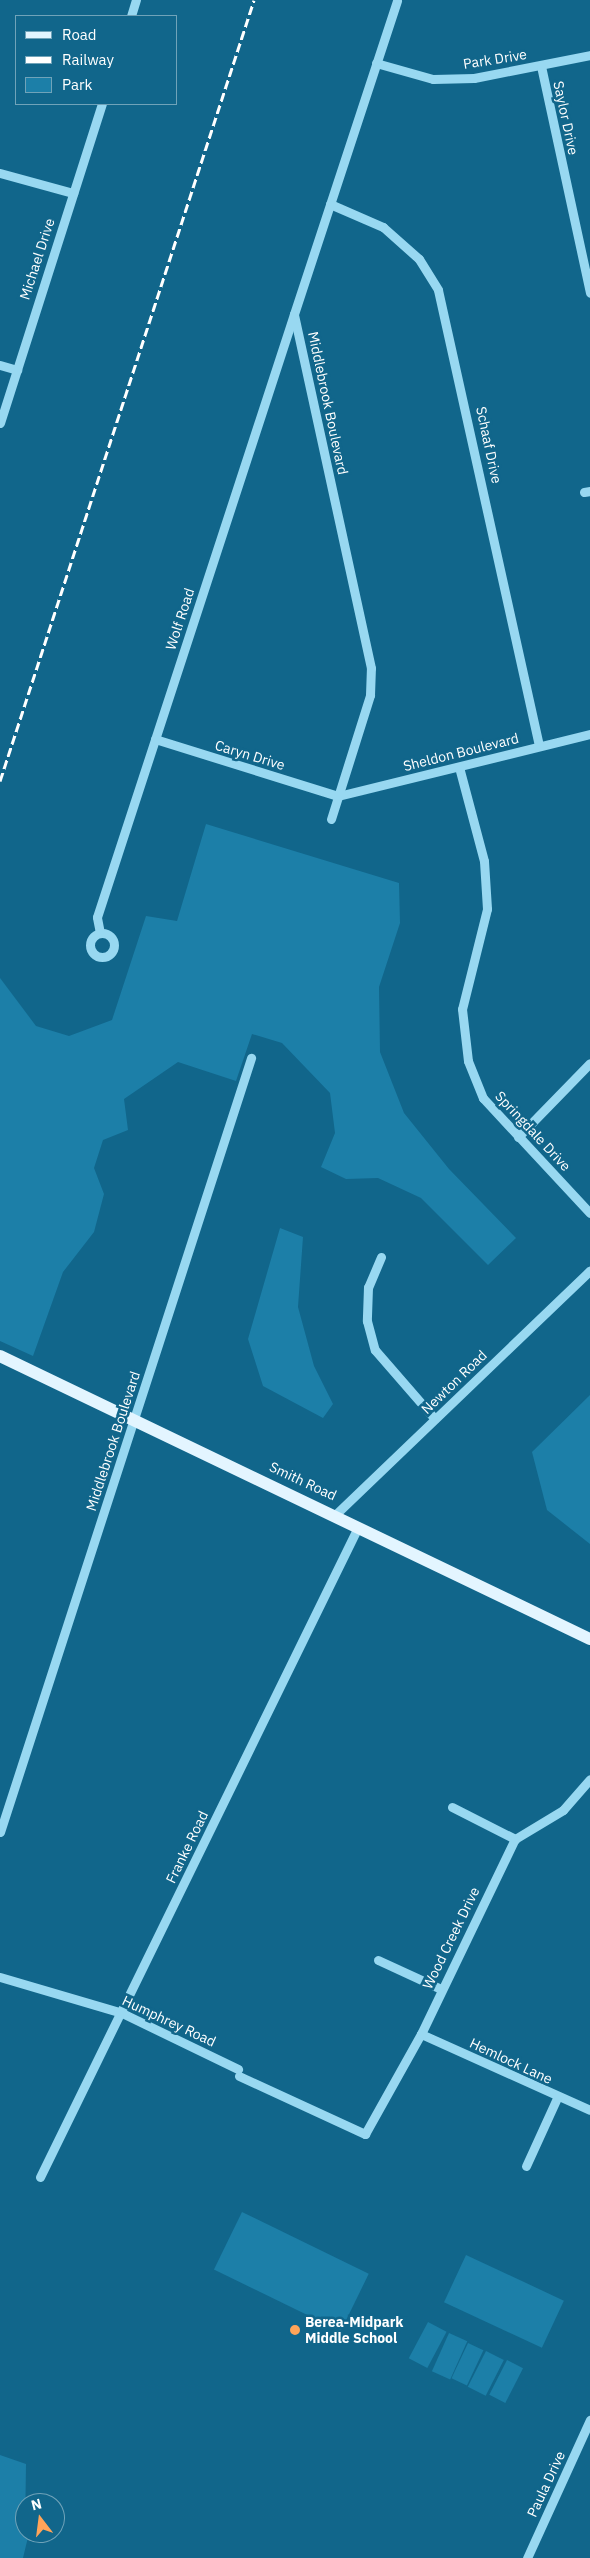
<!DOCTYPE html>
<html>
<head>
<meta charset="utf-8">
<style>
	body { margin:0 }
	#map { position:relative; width:590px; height:2558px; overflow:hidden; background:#11668b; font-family:"IBM Plex Sans",sans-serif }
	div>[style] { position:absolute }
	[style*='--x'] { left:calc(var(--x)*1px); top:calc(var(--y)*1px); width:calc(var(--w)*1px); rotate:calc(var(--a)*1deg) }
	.green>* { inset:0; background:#1c7fa8; transform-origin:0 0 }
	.minor>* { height:9px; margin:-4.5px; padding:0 4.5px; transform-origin:4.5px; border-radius:4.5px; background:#98d8f1 }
	.minor>.ring { margin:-4.5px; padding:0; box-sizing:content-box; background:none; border:9px solid #98d8f1; border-radius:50% }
	.major>* { height:12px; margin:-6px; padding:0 6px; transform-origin:6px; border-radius:6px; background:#e3f5ff }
	.rail>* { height:3px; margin-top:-1.5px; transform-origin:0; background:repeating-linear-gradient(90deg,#fff 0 9px,transparent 0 13px) }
	.dots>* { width:14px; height:14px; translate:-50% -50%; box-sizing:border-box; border:2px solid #11668b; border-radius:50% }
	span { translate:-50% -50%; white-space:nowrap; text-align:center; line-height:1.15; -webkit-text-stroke:5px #11668b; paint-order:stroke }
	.street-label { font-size:14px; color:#fff }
	.poi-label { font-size:14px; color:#fff; font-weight:700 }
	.left { translate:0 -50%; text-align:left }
	.legend { position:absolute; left:15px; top:15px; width:162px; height:90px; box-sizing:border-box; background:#11668b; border:1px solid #70a3b9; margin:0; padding:6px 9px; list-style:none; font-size:15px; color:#fff }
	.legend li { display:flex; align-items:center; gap:10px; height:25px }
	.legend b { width:25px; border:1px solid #70a3b9 }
	.north { position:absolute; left:15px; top:2493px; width:50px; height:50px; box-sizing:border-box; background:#11668b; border:1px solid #70a3b9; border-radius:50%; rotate:345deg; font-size:14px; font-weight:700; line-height:20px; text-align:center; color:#fff }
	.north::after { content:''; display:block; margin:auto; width:18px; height:22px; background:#ffa459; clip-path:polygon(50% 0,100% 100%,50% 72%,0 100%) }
</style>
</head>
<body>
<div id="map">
	<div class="green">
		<i style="clip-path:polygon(206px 824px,399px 883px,400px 923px,379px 987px,380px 1052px,404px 1113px,449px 1169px,516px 1238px,488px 1265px,421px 1198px,378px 1178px,346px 1179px,321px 1167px,335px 1133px,330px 1093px,282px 1043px,252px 1034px,236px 1081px,178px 1062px,124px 1099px,128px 1130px,103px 1140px,94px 1168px,104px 1194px,94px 1232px,63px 1272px,33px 1356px,0 1341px,0 978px,36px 1026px,69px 1036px,112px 1020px,146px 916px,177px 921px)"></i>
		<i style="clip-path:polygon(280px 1228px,303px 1237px,298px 1307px,314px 1366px,333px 1404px,323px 1418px,263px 1386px,248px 1339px)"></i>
		<i style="clip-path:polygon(590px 1395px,590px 1544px,547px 1510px,532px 1452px)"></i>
		<i style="left:242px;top:2212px;width:141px;height:64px;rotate:26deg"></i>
		<i style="left:466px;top:2255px;width:108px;height:52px;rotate:25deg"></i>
		<i style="left:428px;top:2322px;width:21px;height:41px;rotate:28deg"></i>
		<i style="left:449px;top:2333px;width:20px;height:42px;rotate:24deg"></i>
		<i style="left:468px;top:2343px;width:17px;height:39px;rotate:25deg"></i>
		<i style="left:486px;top:2351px;width:20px;height:40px;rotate:27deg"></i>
		<i style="left:507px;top:2360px;width:18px;height:39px;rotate:27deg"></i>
		<i style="clip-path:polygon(0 2455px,26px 2464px,25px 2533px,29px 2533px,23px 2558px,0 2558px)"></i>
	</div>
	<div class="minor">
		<i style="--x:131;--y:16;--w:17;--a:-73"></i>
		<i style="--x:376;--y:63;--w:59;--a:15.7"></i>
		<i style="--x:433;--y:79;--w:41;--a:-1.4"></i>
		<i style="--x:474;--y:78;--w:118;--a:-11.2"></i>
		<i style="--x:541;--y:66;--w:232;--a:77.8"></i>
		<i style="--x:0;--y:173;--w:76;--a:15.3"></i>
		<i style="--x:330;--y:204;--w:58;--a:23.5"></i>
		<i style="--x:383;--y:227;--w:48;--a:41.6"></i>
		<i style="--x:419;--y:259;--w:36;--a:58"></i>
		<i style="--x:438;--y:290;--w:467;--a:77.5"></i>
		<i style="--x:0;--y:365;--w:18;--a:16"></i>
		<i style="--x:0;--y:423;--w:335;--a:-72.3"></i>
		<i style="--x:584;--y:492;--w:6;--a:-9"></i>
		<i style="--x:155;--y:739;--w:192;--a:17.3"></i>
		<i style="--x:338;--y:796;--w:260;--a:-13.8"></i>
		<i style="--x:459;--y:767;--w:97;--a:75.1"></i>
		<i style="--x:484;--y:861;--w:48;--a:86.4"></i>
		<i style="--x:487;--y:909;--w:103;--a:104"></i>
		<i style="--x:462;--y:1009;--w:52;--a:83.4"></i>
		<i style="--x:468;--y:1061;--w:40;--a:68"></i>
		<i style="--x:483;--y:1098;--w:157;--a:47.1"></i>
		<i style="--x:331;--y:819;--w:130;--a:-72.5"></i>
		<i style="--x:370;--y:695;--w:27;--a:-88"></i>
		<i style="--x:371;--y:668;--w:362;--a:-102.3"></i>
		<i style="--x:294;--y:314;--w:330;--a:-71.8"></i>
		<i class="ring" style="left:90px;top:933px;width:15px;height:15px"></i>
		<i style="--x:100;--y:933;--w:16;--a:-101"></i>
		<i style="--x:97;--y:917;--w:634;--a:-71.91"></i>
		<i style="--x:518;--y:1137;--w:103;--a:-45.8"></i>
		<i style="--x:381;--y:1257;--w:33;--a:113"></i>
		<i style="--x:368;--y:1287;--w:34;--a:92"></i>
		<i style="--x:367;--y:1321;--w:30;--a:75"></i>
		<i style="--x:375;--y:1350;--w:91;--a:49"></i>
		<i style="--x:336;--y:1514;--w:352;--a:-43.8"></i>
		<i style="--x:452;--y:1807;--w:71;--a:26.9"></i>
		<i style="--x:0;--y:1832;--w:814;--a:-72.03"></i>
		<i style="--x:378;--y:1960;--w:69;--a:24.7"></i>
		<i style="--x:0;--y:1977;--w:127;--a:16.4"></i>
		<i style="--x:122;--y:2013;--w:129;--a:25.8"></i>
		<i style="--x:421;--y:2034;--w:185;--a:24.2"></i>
		<i style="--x:239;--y:2076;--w:139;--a:24.7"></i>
		<i style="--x:365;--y:2134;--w:115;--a:-60.8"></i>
		<i style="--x:421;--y:2034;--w:216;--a:-64.3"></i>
		<i style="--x:515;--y:1839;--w:56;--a:-31.1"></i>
		<i style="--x:563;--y:1810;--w:41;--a:-48.9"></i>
		<i style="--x:526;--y:2166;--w:75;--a:-65.5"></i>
		<i style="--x:40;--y:2177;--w:724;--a:-63.93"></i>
		<i style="--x:527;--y:2558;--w:152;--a:-65.5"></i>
	</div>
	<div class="major">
		<i style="--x:0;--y:1356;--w:654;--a:25.63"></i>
	</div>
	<div class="rail">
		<i style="--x:0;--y:781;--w:821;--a:-71.98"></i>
	</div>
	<div class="dots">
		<i style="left:295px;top:2330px;background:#ffa459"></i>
	</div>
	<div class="street-label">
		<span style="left:495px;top:59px;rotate:-9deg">Park Drive</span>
		<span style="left:566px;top:118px;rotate:78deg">Saylor Drive</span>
		<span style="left:37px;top:259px;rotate:-72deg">Michael Drive</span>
		<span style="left:328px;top:403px;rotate:78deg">Middlebrook Boulevard</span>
		<span style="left:489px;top:445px;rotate:78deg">Schaaf Drive</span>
		<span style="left:180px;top:619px;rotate:-72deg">Wolf Road</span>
		<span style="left:461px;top:752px;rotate:-14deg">Sheldon Boulevard</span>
		<span style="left:250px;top:755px;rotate:17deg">Caryn Drive</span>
		<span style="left:533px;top:1131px;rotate:47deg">Springdale Drive</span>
		<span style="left:454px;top:1382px;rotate:-44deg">Newton Road</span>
		<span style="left:113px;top:1441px;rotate:-72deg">Middlebrook Boulevard</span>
		<span style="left:303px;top:1481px;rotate:25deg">Smith Road</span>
		<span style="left:187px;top:1847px;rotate:-64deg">Franke Road</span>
		<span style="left:451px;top:1938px;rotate:-64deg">Wood Creek Drive</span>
		<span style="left:169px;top:2021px;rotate:25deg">Humphrey Road</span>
		<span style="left:511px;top:2061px;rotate:25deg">Hemlock Lane</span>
		<span style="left:546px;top:2484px;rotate:-65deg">Paula Drive</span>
	</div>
	<div class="poi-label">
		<span class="left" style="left:305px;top:2330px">Berea-Midpark<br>Middle School</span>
	</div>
	<ul class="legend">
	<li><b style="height:6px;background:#e3f5ff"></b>Road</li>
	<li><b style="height:6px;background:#fff"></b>Railway</li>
	<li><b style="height:14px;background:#1c7fa8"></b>Park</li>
	</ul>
	<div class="north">N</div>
</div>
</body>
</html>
